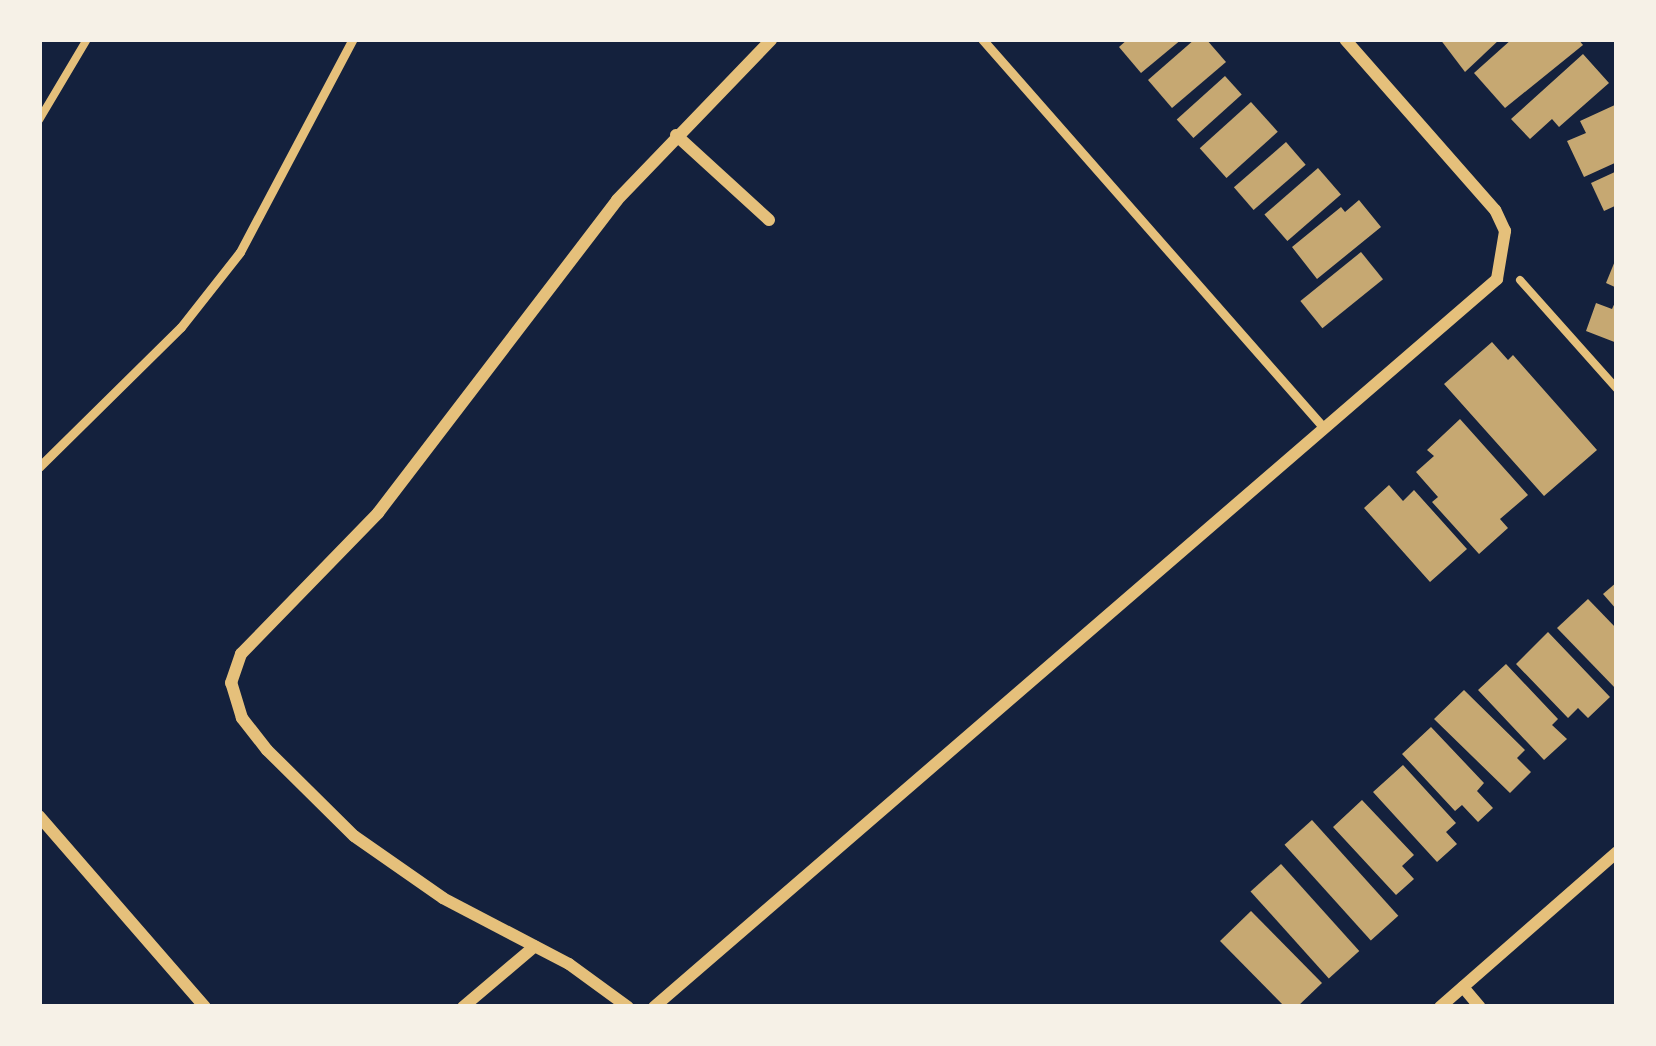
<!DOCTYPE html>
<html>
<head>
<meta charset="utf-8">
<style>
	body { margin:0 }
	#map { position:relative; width:1656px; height:1046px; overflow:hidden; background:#14213d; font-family:Montserrat,sans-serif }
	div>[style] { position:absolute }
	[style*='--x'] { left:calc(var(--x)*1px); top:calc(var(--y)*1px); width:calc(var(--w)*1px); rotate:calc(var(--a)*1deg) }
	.building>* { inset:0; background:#c6a872; transform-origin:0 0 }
	.path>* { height:8px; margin:-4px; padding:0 4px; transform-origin:4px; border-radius:4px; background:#e5c07b }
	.service>* { height:9px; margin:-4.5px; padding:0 4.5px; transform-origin:4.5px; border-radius:4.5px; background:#e5c07b }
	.minor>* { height:12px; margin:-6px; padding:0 6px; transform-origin:6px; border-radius:6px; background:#e5c07b }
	span { translate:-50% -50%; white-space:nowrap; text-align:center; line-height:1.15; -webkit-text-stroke:10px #f6f1e7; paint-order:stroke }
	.frame { position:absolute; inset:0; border:42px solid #f6f1e7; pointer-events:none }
</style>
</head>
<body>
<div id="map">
	<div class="building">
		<i style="clip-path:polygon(1128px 39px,1182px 39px,1141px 73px,1119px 47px)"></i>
		<i style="clip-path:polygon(1195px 39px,1206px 39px,1226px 62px,1172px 108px,1148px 80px)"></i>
		<i style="clip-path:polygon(1440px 39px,1500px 39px,1465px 72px)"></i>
		<i style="clip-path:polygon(1512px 39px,1578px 39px,1583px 45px,1505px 108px,1474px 73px)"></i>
		<i style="clip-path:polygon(1583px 54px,1609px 83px,1559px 127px,1552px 119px,1530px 139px,1511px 119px)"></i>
		<i style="left:1225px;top:76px;width:25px;height:65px;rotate:48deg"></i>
		<i style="left:1251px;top:102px;width:40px;height:69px;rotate:48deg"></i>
		<i style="clip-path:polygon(1617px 104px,1617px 162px,1584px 177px,1567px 141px,1586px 133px,1580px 121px)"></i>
		<i style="left:1286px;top:142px;width:30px;height:69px;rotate:49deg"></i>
		<i style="left:1318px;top:168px;width:35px;height:71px;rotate:49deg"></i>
		<i style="clip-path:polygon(1617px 171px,1617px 205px,1604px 211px,1591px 183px)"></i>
		<i style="clip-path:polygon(1359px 200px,1381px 227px,1317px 279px,1292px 247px,1341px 207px,1345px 212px)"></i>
		<i style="left:1361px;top:252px;width:35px;height:78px;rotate:51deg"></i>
		<i style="clip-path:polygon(1617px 256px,1617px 288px,1606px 283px)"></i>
		<i style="clip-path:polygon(1617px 298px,1617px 343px,1586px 331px,1596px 303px,1612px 309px)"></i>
		<i style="clip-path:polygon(1492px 342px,1508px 360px,1513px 355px,1597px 450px,1544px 496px,1444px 384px)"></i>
		<i style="clip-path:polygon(1460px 419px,1528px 495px,1500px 519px,1508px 528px,1479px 554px,1432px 502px,1438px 497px,1416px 472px,1434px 456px,1427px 450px)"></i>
		<i style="clip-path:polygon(1389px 485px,1403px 501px,1414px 490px,1467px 549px,1430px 582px,1364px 508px)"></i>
		<i style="clip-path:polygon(1617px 582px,1617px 610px,1603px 594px)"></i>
		<i style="clip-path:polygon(1588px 599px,1617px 629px,1617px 690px,1557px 628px)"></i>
		<i style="clip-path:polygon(1548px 632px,1610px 697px,1588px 718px,1578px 708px,1568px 718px,1516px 664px)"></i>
		<i style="clip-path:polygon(1506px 664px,1558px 719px,1552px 725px,1567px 739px,1544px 760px,1478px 690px)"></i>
		<i style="clip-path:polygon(1464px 690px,1525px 750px,1517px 758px,1531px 772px,1510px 793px,1434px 719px)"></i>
		<i style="clip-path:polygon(1431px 727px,1484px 783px,1477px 791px,1493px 808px,1478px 822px,1462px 805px,1455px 811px,1402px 754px)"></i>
		<i style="clip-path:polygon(1403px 765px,1456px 823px,1446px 832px,1457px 844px,1437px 862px,1373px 792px)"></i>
		<i style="clip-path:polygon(1362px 800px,1414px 855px,1402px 866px,1414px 879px,1396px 895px,1333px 827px)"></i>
		<i style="left:1312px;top:820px;width:129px;height:37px;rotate:48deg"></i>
		<i style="left:1281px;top:864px;width:117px;height:41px;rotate:48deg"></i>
		<i style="clip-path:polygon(1251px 911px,1322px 983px,1297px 1007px,1285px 1007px,1220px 941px)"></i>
	</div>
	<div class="path">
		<i style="--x:39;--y:120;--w:94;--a:-59.3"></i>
		<i style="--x:1520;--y:280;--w:146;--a:48.3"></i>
	</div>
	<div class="service">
		<i style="--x:982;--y:39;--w:518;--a:48.68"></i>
		<i style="--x:39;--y:467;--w:199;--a:-44.6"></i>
		<i style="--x:181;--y:327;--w:95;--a:-51.8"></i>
		<i style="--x:240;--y:252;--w:241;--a:-62.1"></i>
	</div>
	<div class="minor">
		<i style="--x:676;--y:135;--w:126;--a:42.4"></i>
		<i style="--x:39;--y:816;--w:253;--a:49"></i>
		<i style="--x:1463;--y:987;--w:26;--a:50"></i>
		<i style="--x:463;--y:1007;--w:94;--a:-40.3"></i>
		<i style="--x:628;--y:1007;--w:73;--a:-143.9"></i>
		<i style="--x:569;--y:964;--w:142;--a:-152.4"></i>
		<i style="--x:443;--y:898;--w:108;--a:-145.1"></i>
		<i style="--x:354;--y:836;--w:122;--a:-135.3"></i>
		<i style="--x:267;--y:750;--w:41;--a:-128"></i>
		<i style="--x:242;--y:718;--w:37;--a:-107"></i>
		<i style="--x:231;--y:683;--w:31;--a:-71"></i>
		<i style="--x:241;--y:654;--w:197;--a:-45.8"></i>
		<i style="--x:378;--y:513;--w:394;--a:-52.6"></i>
		<i style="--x:617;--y:200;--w:223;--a:-46.1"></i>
		<i style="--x:654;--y:1007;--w:1114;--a:-40.81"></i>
		<i style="--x:1497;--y:279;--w:49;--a:-80.5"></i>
		<i style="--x:1505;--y:231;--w:23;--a:-115"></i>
		<i style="--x:1495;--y:210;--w:227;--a:-131.3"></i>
		<i style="--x:1440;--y:1007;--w:235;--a:-41.2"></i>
	</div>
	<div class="frame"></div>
</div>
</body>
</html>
